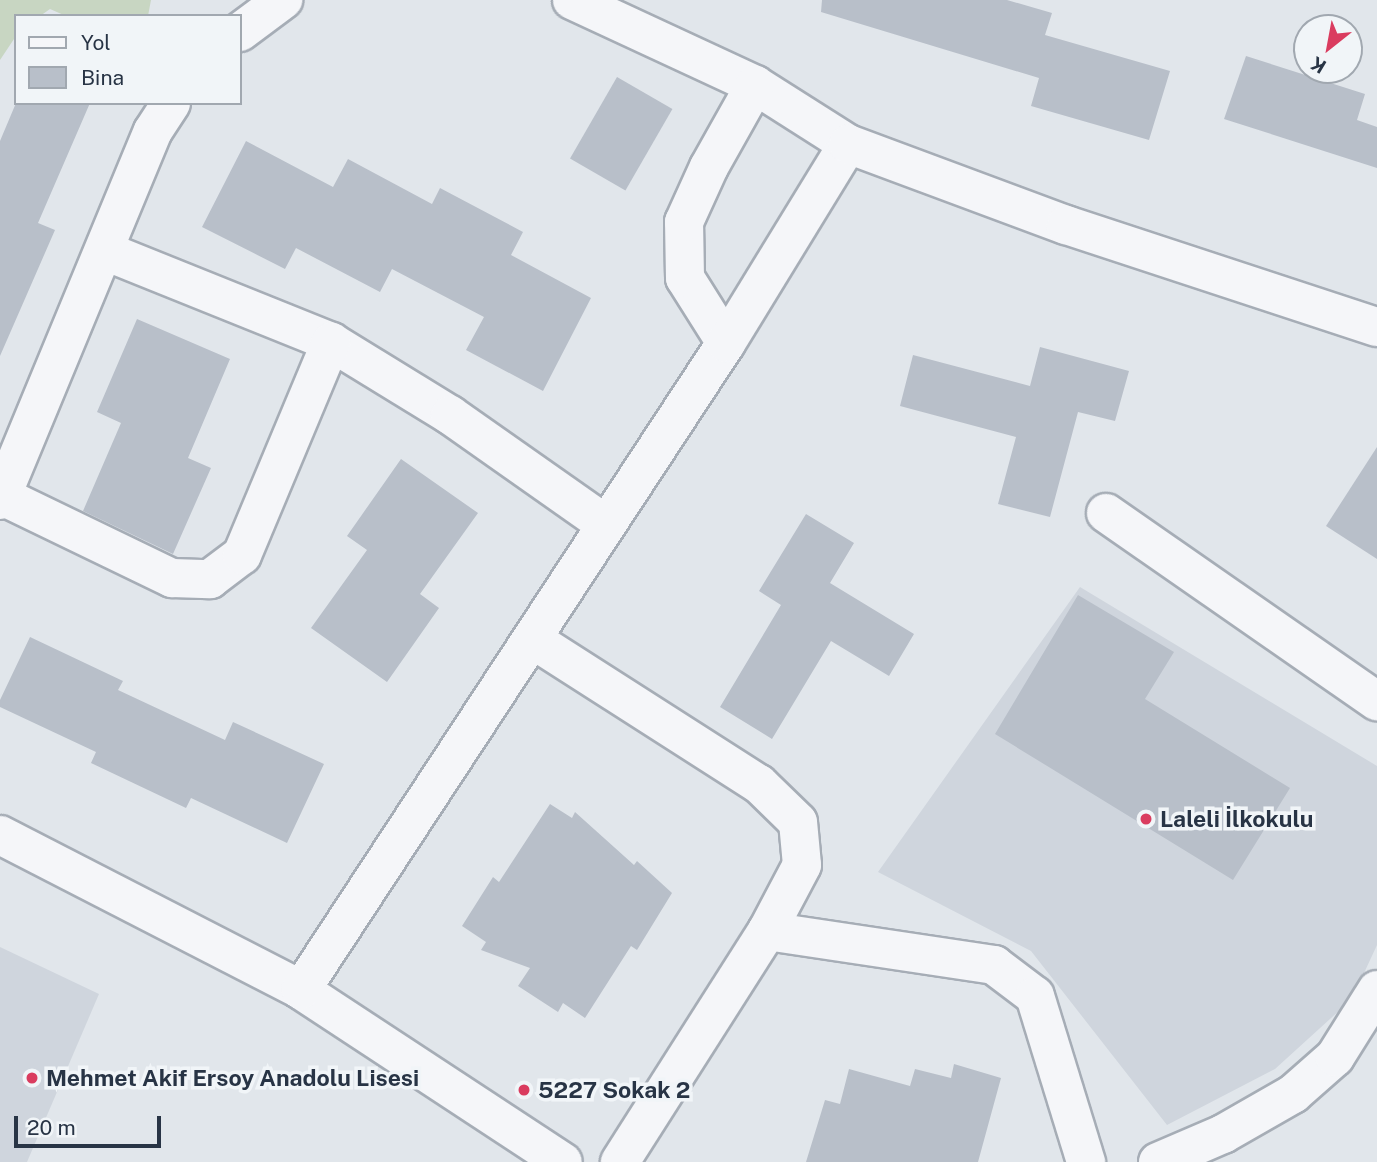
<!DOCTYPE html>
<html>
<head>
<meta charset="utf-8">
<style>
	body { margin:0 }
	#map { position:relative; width:1377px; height:1162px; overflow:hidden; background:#e1e6eb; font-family:"Public Sans",sans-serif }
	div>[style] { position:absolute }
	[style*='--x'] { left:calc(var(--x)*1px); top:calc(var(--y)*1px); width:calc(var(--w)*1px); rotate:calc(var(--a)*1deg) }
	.built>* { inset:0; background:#cfd5dd }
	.green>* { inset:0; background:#c8d6c2 }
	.building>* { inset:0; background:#b8bfc9; transform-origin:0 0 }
	.roads { filter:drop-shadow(2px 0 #a6adb6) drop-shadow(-2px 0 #a6adb6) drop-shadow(0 2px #a6adb6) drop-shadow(0 -2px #a6adb6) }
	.minor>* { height:38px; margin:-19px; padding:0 19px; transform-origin:19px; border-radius:19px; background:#f5f6f9 }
	.dots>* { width:19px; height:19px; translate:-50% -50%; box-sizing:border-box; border:4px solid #f1f5f8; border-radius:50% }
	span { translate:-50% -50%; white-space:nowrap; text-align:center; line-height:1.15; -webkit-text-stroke:7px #f1f5f8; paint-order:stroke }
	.poi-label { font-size:23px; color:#283445; font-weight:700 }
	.left { translate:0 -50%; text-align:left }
	.legend { position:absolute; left:14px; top:14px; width:228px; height:91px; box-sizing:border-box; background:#f1f5f8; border:2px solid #a1a8b0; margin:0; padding:9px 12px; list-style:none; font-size:21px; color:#283445 }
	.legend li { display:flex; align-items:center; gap:14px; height:35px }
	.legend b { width:35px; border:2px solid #a1a8b0 }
	.north { position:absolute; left:1293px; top:14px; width:70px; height:70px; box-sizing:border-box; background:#f1f5f8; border:2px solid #a1a8b0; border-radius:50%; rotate:211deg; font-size:19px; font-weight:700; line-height:28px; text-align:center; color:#283445 }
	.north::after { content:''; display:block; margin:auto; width:24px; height:32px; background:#da3c5f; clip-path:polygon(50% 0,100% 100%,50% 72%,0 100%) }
	.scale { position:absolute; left:14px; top:1116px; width:147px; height:32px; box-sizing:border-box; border:4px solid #283445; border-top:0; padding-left:9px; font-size:21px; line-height:24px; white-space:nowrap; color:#283445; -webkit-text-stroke:5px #f1f5f8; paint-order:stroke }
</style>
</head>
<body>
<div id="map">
	<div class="built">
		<i style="clip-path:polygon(1080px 587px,1377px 766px,1377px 945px,1352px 999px,1275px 1069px,1167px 1125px,1031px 951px,878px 872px)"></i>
		<i style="clip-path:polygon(0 947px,99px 994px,27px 1162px,0 1162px)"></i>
	</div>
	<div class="green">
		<i style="clip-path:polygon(0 0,151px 0,148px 16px,66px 16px,50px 9px,40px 16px,16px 16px,16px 36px,0 60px)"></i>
	</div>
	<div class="building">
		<i style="clip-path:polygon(822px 0,1007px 0,1052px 13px,1045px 35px,1170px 71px,1149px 140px,1031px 106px,1039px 78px,821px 12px)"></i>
		<i style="clip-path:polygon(1246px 56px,1365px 94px,1357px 120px,1377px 127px,1377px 168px,1224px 119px)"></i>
		<i style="left:617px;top:77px;width:64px;height:94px;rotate:30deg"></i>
		<i style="clip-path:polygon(16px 103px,90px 103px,38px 223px,55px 230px,0 356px,0 141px)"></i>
		<i style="clip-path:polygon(246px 141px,333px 187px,348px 159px,432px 204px,440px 188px,523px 232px,511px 255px,591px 298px,543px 391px,466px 350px,484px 317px,392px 269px,380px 292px,296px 248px,285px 269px,202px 227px)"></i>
		<i style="clip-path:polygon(137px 319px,230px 359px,188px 458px,211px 468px,173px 554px,83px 511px,121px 423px,97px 412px)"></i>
		<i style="clip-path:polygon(1040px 347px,1129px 371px,1115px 421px,1078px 412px,1050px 517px,998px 504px,1016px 437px,900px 406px,913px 355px,1030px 386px)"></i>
		<i style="clip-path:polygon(1377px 447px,1377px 559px,1326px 526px)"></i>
		<i style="clip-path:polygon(401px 459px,478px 513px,420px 594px,439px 608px,387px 682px,311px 628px,367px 550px,347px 536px)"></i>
		<i style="clip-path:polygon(806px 514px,854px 543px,830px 583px,914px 634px,889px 676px,831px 641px,772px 739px,720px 707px,781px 605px,759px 591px)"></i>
		<i style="clip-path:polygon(1078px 595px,1174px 652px,1145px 699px,1290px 788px,1233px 880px,995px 734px)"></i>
		<i style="clip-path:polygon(30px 637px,123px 681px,118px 690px,225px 740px,233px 722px,324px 764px,287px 843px,191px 798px,186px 808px,91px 763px,96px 752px,0 707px,0 700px)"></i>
		<i style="clip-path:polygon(550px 804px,572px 818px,575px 812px,634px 865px,637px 861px,672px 893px,637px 950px,631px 946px,585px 1018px,563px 1003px,558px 1012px,518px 986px,530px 968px,481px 950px,486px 942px,462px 926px,493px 877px,499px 882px)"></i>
		<i style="clip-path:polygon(954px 1064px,1001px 1078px,978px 1162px,806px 1162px,825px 1100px,840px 1104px,849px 1069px,910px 1086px,915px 1069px,951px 1078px)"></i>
	</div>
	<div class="roads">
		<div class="minor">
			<i style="--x:572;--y:0;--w:202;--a:24.9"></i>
			<i style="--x:755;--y:85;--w:110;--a:32.4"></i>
			<i style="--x:240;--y:32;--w:54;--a:-36.7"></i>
			<i style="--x:105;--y:251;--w:244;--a:21.9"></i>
			<i style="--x:331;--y:342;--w:140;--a:31.5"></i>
			<i style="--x:450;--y:415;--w:189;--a:35.1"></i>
			<i style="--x:726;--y:343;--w:77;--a:-122.2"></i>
			<i style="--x:685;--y:278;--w:56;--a:-91"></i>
			<i style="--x:684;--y:222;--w:60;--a:-65.6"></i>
			<i style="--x:709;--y:167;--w:94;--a:-60.7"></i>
			<i style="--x:2;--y:496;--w:189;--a:25.8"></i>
			<i style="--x:172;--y:578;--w:38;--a:2"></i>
			<i style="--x:210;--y:579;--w:40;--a:-37"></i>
			<i style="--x:242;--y:555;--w:231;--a:-67.3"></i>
			<i style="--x:0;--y:500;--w:399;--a:-67.5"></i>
			<i style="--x:153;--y:131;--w:33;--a:-57"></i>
			<i style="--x:1106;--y:513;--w:330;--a:34.8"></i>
			<i style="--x:532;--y:639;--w:269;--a:32.6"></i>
			<i style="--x:759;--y:784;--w:54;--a:44.3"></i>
			<i style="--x:798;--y:822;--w:43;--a:84.7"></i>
			<i style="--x:802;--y:865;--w:75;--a:117.9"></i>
			<i style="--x:767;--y:931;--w:274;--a:122.5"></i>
			<i style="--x:0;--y:835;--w:339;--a:27.2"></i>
			<i style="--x:301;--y:990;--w:313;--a:33.3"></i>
			<i style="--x:767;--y:931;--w:230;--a:8.5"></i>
			<i style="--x:994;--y:965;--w:51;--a:37.1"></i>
			<i style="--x:1035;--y:996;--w:174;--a:72.9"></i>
			<i style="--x:301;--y:990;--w:774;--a:-56.7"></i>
			<i style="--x:726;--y:343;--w:233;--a:-58.5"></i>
			<i style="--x:848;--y:144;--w:233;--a:20.4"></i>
			<i style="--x:1066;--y:225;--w:327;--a:18.2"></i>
			<i style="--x:1158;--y:1162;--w:71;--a:-23.3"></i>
			<i style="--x:1223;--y:1134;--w:81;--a:-29.7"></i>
			<i style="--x:1293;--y:1094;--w:56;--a:-41.4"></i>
			<i style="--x:1335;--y:1057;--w:79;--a:-57.9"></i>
		</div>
	</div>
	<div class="dots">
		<i style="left:1146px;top:819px;background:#da3c5f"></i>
		<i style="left:32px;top:1078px;background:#da3c5f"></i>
		<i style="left:524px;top:1090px;background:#da3c5f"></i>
	</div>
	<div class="poi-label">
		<span class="left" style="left:1160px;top:819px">Laleli İlkokulu</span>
		<span class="left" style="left:46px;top:1078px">Mehmet Akif Ersoy Anadolu Lisesi</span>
		<span class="left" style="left:538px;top:1090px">5227 Sokak 2</span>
	</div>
	<ul class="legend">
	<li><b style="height:9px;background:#f5f6f9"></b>Yol</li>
	<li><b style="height:19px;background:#b8bfc9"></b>Bina</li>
	</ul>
	<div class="north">K</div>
	<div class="scale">20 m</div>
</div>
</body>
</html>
